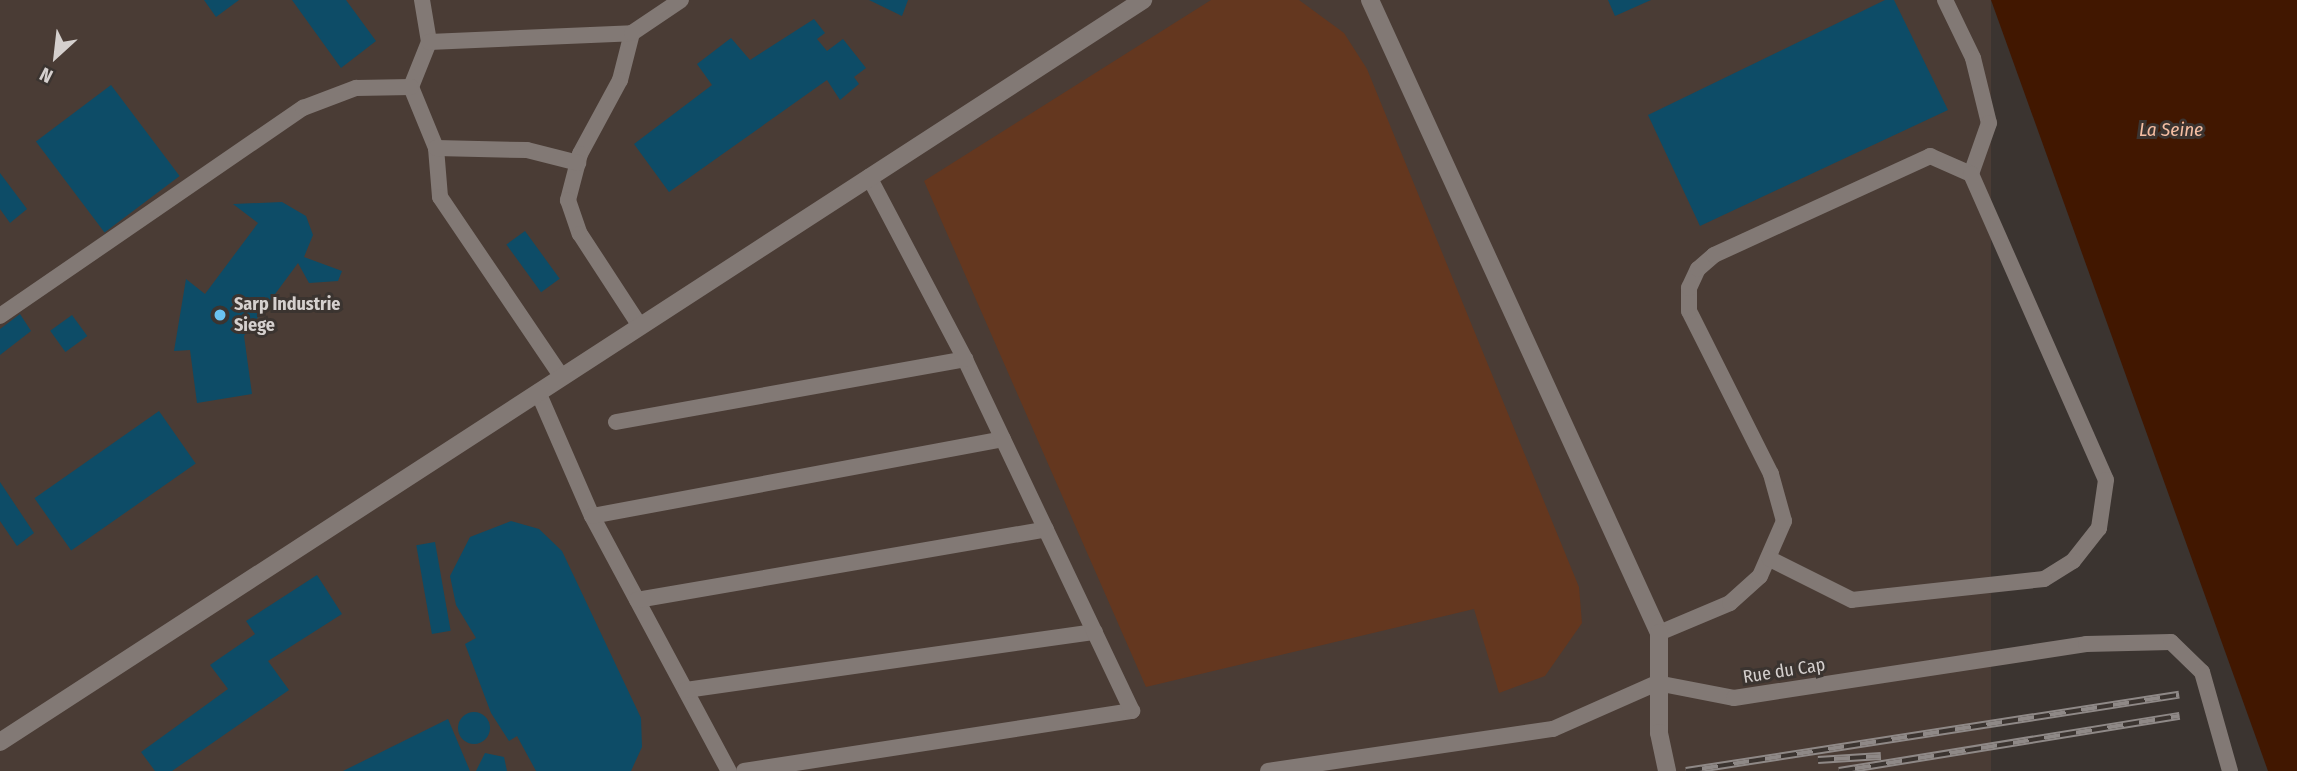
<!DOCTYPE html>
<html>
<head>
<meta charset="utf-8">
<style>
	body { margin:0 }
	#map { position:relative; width:2297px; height:771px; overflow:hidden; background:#3b3430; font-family:"Fira Sans Condensed",sans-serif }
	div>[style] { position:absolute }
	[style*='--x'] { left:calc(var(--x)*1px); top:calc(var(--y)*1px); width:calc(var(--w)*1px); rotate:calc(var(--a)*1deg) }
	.built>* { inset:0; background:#4a3c35; transform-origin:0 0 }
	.green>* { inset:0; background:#64371f }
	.water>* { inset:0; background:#411700 }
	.building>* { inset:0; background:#0d4c67; transform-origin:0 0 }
	.round { border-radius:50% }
	.service>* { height:16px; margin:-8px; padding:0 8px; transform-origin:8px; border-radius:8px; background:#827975 }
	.minor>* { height:18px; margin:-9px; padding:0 9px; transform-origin:9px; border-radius:9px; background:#827975 }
	.rail>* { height:8px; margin-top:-4px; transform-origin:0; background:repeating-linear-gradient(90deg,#3b3430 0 16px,#8f8987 0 32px); box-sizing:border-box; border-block:2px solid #8f8987 }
	.dots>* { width:19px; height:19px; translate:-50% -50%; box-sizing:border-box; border:4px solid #3b3430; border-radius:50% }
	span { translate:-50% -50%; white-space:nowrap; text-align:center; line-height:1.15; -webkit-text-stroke:6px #3b3430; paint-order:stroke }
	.poi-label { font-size:18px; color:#d5d0ce; font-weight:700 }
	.left { translate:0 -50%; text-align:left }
	.street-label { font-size:18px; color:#d5d0ce }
	.water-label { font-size:19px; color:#f5bea2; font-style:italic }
	.north { position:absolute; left:21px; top:21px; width:70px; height:70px; -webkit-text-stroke:5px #3b3430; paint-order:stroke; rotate:207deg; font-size:19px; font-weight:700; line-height:28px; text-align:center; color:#d5d0ce }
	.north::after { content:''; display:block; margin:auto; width:24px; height:32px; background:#d5d0ce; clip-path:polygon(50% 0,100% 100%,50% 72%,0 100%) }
</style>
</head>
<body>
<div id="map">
	<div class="built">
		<i style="left:0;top:0;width:1991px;height:771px"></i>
	</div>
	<div class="green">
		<i style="clip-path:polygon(1211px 0,1299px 0,1344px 33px,1367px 69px,1579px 587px,1582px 623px,1545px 676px,1499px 693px,1474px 609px,1146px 687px,924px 181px)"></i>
	</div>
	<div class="water">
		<i style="clip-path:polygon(1991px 0,2297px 0,2297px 771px,2268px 771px)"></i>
	</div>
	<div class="building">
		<i style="clip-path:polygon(204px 0,239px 0,216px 17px)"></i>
		<i style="clip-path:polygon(292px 0,346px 0,376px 41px,341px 68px)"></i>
		<i style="clip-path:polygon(869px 0,908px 0,902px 16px)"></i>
		<i style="clip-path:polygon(1608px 0,1651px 0,1615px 16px)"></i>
		<i style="clip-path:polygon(1885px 0,1894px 0,1948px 110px,1700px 226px,1648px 115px)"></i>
		<i style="clip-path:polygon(814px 19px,825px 33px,817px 39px,827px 51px,843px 39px,866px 68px,854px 77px,859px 84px,840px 100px,827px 80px,669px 192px,634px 144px,712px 85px,697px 64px,731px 38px,750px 60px)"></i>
		<i style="left:111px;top:85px;width:114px;height:94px;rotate:53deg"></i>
		<i style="clip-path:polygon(0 173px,27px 209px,10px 223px,0 209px)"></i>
		<i style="clip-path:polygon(282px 202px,306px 216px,313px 235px,304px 257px,342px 271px,338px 281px,309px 283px,298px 263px,244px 336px,252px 394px,197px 403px,190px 350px,174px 351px,186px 279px,205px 294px,258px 223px,233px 204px)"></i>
		<i style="left:525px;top:231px;width:59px;height:23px;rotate:54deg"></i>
		<i style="clip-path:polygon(20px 314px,31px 331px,0 355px,0 329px)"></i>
		<i style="left:72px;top:315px;width:26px;height:27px;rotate:54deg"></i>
		<i style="left:159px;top:411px;width:64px;height:152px;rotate:55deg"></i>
		<i style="clip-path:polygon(0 482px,34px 533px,17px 546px,0 521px)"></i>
		<i style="clip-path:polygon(511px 521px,539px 529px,562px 551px,641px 718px,642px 747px,631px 771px,536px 771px,517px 736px,509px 741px,491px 713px,465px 644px,476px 638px,456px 605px,450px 576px,470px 537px)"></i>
		<i style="left:435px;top:542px;width:90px;height:19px;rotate:80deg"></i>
		<i style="clip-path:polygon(317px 575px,342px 614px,268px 661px,289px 690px,172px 771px,155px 771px,141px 752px,228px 689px,210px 665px,255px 634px,246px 621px)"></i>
		<i class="round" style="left:458px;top:712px;width:32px;height:32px"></i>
		<i style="clip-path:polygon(448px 719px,470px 771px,343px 771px)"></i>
		<i style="clip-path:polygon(485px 753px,504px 757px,507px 771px,476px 771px)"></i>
	</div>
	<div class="service">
		<i style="--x:422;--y:0;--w:43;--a:80.5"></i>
		<i style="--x:429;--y:42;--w:48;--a:111.8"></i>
		<i style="--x:411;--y:87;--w:66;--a:67.7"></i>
		<i style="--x:436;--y:148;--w:49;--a:85.3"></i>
		<i style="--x:440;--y:197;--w:217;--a:55.9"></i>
		<i style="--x:1945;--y:0;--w:64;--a:64.2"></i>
		<i style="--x:1973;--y:58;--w:67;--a:76.2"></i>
		<i style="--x:1989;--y:123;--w:54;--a:109.4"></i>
		<i style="--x:632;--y:33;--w:49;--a:104.3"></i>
		<i style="--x:620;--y:80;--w:84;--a:118.4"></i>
		<i style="--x:580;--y:154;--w:48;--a:104.6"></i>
		<i style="--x:568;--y:200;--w:36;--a:71"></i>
		<i style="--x:580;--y:234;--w:110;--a:56.9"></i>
		<i style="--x:429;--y:42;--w:203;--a:-2.5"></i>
		<i style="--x:632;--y:33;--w:59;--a:-34"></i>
		<i style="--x:436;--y:148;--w:91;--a:1.3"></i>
		<i style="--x:527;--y:150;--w:53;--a:14.3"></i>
		<i style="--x:0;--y:316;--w:368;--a:-34.5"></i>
		<i style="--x:303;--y:108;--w:57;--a:-20.7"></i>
		<i style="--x:356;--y:88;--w:55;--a:-1"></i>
		<i style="--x:538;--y:392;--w:135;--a:66.5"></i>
		<i style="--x:592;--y:516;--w:289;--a:61.8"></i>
		<i style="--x:616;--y:422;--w:355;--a:-10.2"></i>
		<i style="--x:592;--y:516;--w:418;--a:-10.6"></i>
		<i style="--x:637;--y:600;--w:415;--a:-9.8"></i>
		<i style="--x:1659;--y:633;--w:77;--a:-22.9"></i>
		<i style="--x:1730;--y:603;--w:40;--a:-42"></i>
		<i style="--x:1760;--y:576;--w:60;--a:-66.4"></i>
		<i style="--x:1784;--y:521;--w:49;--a:-105.5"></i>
		<i style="--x:1771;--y:474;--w:182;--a:-116.7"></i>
		<i style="--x:1689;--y:311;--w:23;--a:-90"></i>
		<i style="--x:1689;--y:288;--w:21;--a:-65"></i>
		<i style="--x:1698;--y:269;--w:21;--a:-41"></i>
		<i style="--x:1714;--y:255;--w:238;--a:-24.6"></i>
		<i style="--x:1930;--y:156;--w:45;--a:23.7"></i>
		<i style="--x:1971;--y:174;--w:334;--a:66.2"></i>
		<i style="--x:2106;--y:480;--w:49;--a:98.3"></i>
		<i style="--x:2099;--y:528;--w:42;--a:128.2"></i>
		<i style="--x:2073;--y:561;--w:34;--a:148"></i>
		<i style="--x:2044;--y:579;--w:193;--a:173.8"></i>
		<i style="--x:1852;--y:600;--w:92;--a:-153.4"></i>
		<i style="--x:686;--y:690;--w:413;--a:-8.1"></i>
		<i style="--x:744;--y:771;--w:393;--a:-8.8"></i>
		<i style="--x:1132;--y:711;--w:390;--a:-115.4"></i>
		<i style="--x:965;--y:359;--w:206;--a:-117.8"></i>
		<i style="--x:1268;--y:771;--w:288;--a:-8.4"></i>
		<i style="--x:1553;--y:729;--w:114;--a:-23.9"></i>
		<i style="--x:1657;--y:683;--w:78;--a:11"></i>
		<i style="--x:1734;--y:698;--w:356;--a:-8.7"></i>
		<i style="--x:2086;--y:644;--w:85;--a:-1.3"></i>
		<i style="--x:2171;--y:642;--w:43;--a:44.1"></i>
		<i style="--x:2202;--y:672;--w:103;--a:74.2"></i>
	</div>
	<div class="minor">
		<i style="--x:1370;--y:0;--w:696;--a:65.46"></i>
		<i style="--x:1659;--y:633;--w:100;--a:90"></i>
		<i style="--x:1659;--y:733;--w:39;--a:78"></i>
		<i style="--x:0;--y:742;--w:1363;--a:-32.99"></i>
	</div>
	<div class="rail">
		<i style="--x:1818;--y:760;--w:63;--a:-3.6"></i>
		<i style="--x:1686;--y:771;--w:499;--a:-8.8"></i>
		<i style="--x:1839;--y:771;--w:345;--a:-9.2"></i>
	</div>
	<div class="dots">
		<i style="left:220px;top:315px;background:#6ac3f1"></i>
	</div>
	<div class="poi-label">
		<span class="left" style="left:234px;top:315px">Sarp Industrie<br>Siege</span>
	</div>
	<div class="street-label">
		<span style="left:1784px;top:671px;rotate:-9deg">Rue du Cap</span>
	</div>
	<div class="water-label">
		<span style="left:2171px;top:130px">La Seine</span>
	</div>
	<div class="north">N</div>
</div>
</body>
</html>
